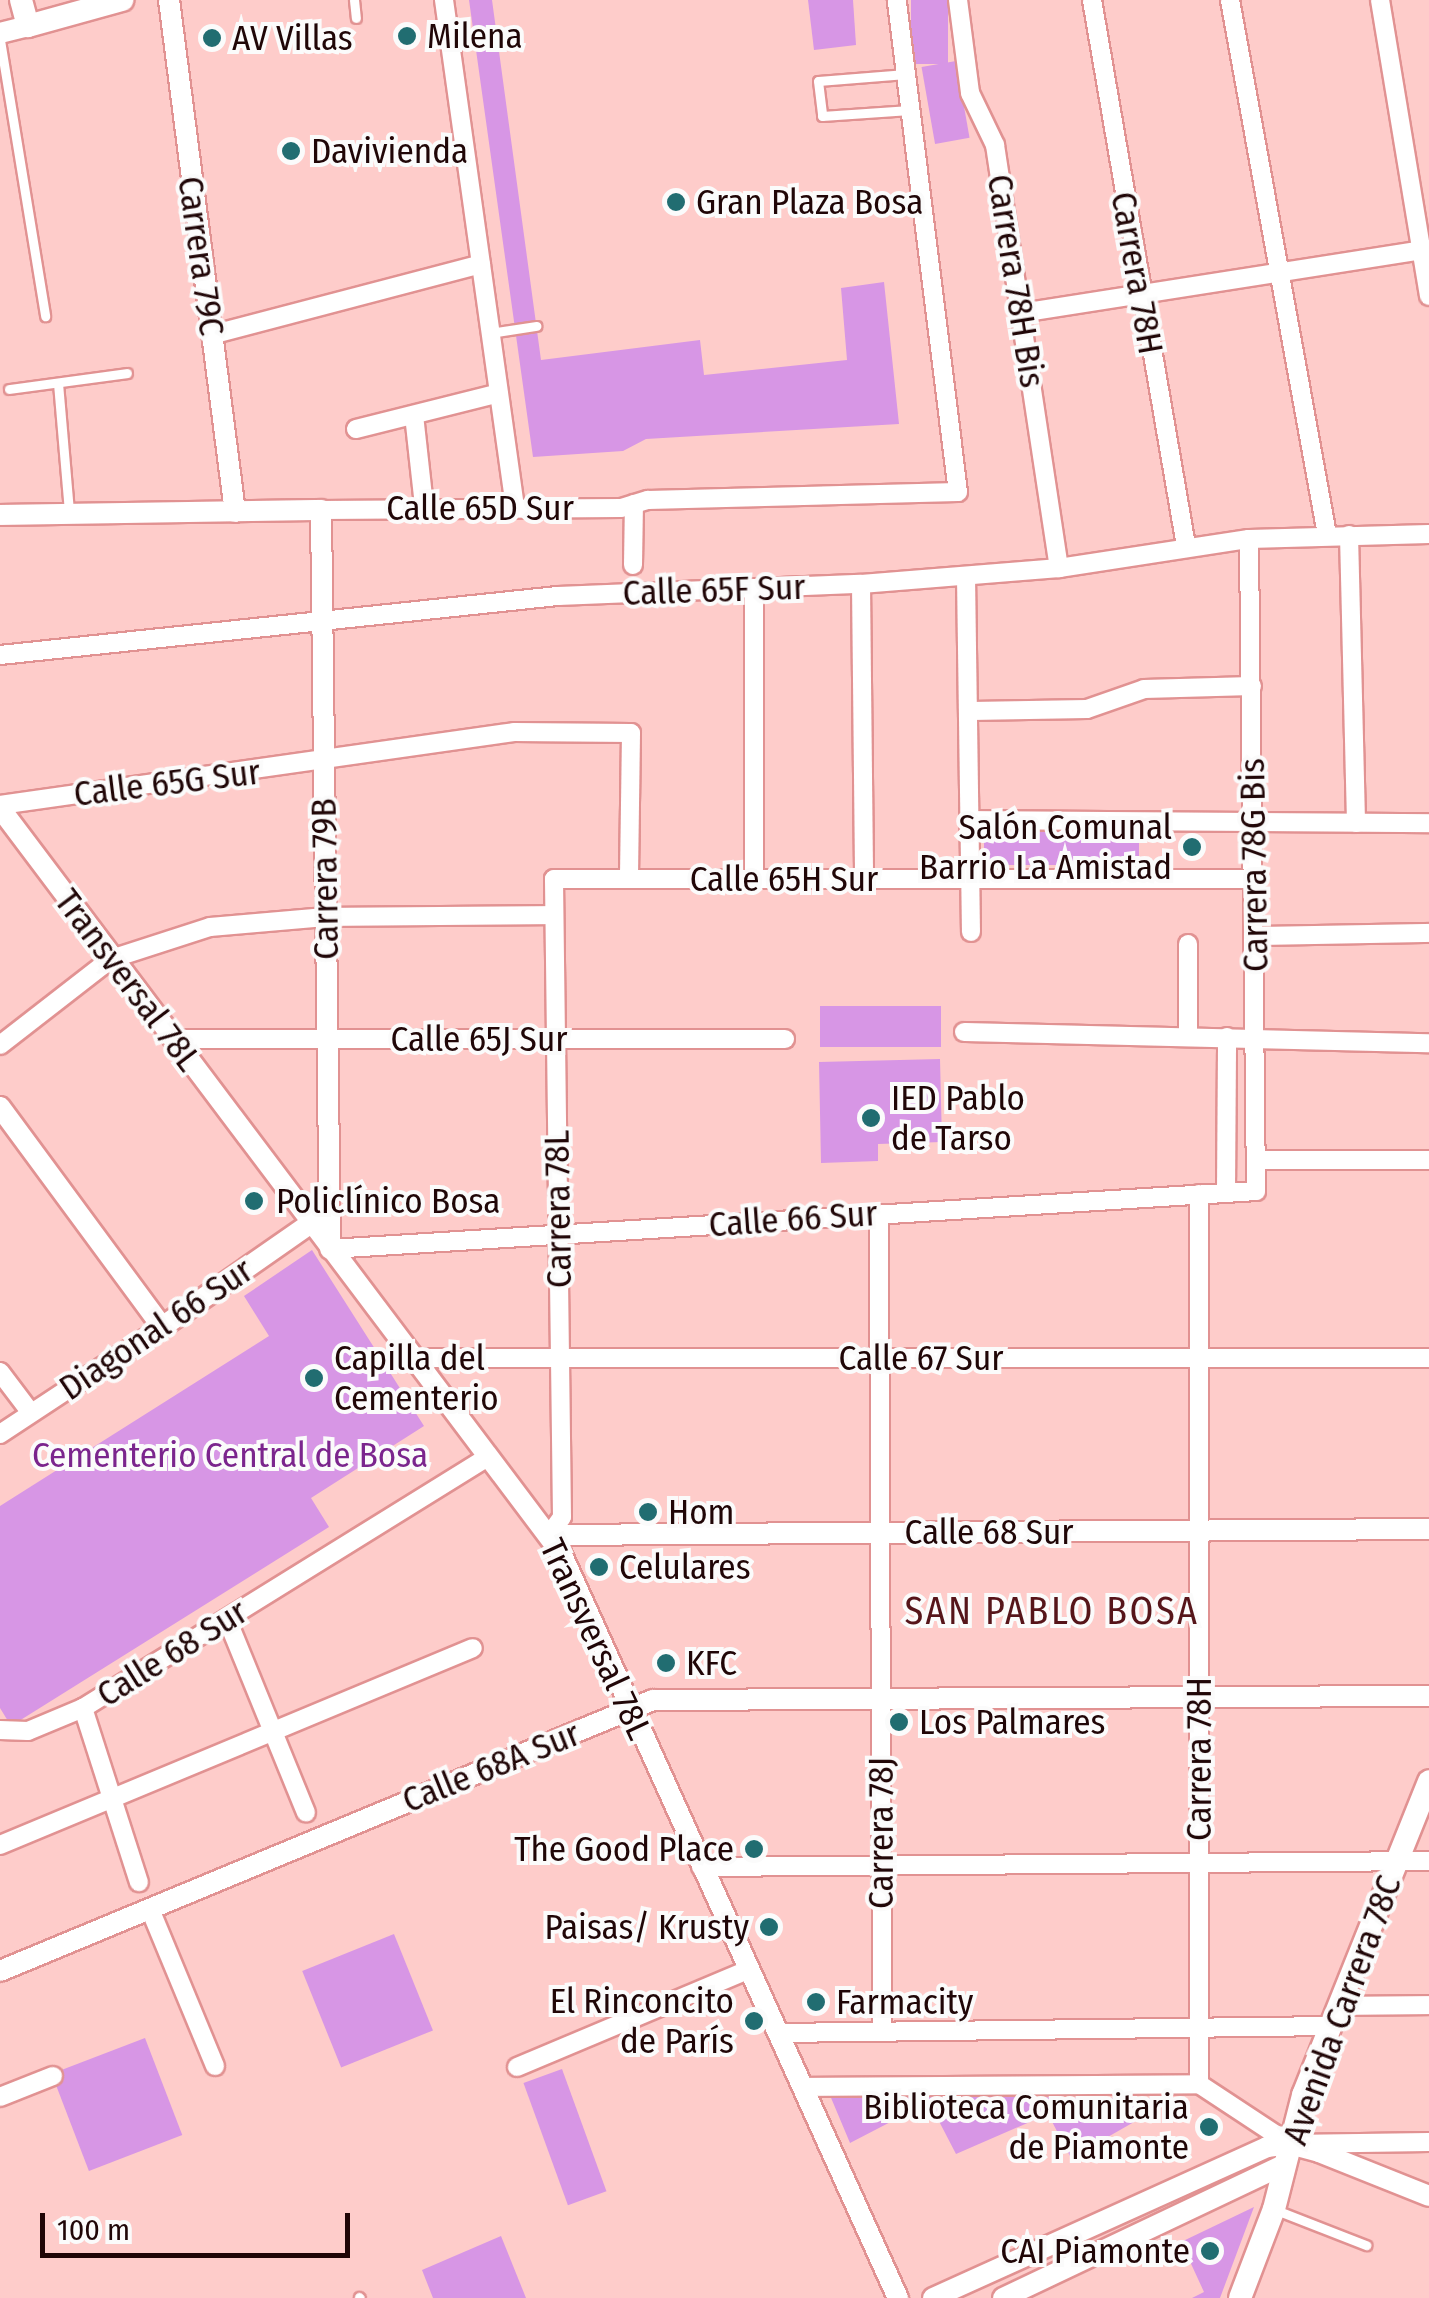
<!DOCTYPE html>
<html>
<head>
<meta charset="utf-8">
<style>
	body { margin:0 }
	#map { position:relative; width:1429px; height:2298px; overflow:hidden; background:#feccca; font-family:"Fira Sans Condensed",sans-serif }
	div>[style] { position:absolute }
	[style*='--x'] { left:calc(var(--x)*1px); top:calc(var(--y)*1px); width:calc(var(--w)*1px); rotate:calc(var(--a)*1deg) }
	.green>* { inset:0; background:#d796e5; transform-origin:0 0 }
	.roads { filter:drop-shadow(2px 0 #e19292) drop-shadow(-2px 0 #e19292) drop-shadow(0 2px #e19292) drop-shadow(0 -2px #e19292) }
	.service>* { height:9px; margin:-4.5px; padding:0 4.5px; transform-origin:4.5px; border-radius:4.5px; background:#fff }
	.minor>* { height:18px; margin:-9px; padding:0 9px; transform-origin:9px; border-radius:9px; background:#fff }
	.tertiary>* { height:20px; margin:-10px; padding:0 10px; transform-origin:10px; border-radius:10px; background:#fff }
	.secondary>* { height:22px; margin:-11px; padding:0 11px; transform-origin:11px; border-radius:11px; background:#fff }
	.dots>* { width:28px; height:28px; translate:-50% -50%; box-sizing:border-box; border:5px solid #fbfbfb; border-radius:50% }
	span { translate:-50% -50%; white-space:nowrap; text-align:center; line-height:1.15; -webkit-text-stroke:8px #fbfbfb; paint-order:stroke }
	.poi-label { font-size:35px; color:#200607 }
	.left { translate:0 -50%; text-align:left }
	.right { translate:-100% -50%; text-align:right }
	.street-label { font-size:35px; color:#200607 }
	.park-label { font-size:35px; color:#7b258d }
	.neighbourhood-label { font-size:38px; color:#56151a; letter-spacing:2.5px }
	.scale { position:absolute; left:40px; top:2213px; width:310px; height:45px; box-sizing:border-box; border:5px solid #200607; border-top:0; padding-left:12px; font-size:30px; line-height:35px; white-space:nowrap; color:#200607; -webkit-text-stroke:8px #fbfbfb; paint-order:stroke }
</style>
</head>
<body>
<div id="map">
	<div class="green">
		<i style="clip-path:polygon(469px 0,492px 0,541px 360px,700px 340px,704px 375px,847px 360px,841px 288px,884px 282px,899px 424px,646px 439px,623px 451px,533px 457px)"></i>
		<i style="clip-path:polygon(808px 0,853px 0,856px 45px,814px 50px)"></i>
		<i style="left:911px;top:0;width:37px;height:64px"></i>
		<i style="left:956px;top:61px;width:78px;height:35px;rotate:80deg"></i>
		<i style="left:984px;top:828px;width:155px;height:37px"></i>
		<i style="left:941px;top:1006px;width:41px;height:121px;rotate:90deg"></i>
		<i style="clip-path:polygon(940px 1059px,942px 1142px,878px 1144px,878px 1161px,821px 1163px,819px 1062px)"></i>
		<i style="clip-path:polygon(312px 1250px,424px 1426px,311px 1498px,329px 1527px,11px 1726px,0 1708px,0 1506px,269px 1336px,244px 1296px)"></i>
		<i style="left:394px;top:1934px;width:104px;height:99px;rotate:68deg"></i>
		<i style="left:145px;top:2038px;width:104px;height:100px;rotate:69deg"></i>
		<i style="left:562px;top:2069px;width:130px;height:41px;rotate:70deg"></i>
		<i style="clip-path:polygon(829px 2093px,1084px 2098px,1176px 2098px,1071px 2158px,1048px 2114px,956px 2154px,929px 2102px,850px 2143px)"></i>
		<i style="clip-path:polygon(1254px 2207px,1220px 2298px,1192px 2298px,1204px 2292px,1181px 2242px)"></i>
		<i style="clip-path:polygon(501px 2236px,526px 2298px,433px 2298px,422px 2270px)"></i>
	</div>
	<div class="roads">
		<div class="service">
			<i style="--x:354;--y:0;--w:18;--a:84"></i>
			<i style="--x:0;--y:40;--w:280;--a:80.7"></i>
			<i style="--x:906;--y:74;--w:88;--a:175.5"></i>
			<i style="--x:818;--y:81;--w:35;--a:83"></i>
			<i style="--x:822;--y:116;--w:88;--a:-3.9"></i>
			<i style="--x:490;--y:333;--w:47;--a:-8.7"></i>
			<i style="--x:58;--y:383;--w:129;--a:85.1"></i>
			<i style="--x:9;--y:389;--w:119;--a:-7.7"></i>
			<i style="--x:1276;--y:2210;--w:97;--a:21.3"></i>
			<i style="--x:359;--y:2297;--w:1;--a:45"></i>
		</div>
		<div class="minor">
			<i style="--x:444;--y:0;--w:512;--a:82.03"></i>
			<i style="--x:958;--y:0;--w:94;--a:82.6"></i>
			<i style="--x:970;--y:93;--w:58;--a:64.3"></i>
			<i style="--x:995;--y:145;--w:428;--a:81.4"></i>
			<i style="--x:1092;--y:0;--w:554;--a:80.23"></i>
			<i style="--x:1230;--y:0;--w:544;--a:79.72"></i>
			<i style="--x:1380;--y:0;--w:300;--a:80.6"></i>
			<i style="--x:1021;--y:313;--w:413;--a:-8.9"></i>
			<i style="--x:211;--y:335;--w:279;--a:-14.7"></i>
			<i style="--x:414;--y:415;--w:92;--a:83.7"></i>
			<i style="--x:356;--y:429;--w:147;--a:-14.1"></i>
			<i style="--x:321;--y:510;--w:300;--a:-0.4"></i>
			<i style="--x:621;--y:508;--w:28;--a:-17"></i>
			<i style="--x:648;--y:500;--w:310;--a:-1.5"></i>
			<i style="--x:958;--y:492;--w:496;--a:-97.1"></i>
			<i style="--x:1349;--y:535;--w:288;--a:88.6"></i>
			<i style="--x:633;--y:565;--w:61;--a:-89.1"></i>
			<i style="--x:966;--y:576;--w:356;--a:89.2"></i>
			<i style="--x:861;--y:584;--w:295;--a:89.4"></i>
			<i style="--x:0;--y:655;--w:561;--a:-6.04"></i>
			<i style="--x:558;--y:596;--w:303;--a:-2.3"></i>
			<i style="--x:861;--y:584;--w:199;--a:-4.6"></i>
			<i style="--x:1059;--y:568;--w:192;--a:-8.7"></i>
			<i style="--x:1249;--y:539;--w:180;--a:-1.6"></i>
			<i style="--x:971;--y:711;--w:116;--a:-1"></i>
			<i style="--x:1087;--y:709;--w:60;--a:-19.3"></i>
			<i style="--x:1144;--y:689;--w:108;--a:-1.6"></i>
			<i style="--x:0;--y:805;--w:519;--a:-8.08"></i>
			<i style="--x:514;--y:732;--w:117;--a:0.5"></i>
			<i style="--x:631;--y:733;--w:146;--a:90.8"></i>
			<i style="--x:970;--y:820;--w:459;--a:0.4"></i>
			<i style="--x:754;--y:879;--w:291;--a:-90"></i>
			<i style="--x:1255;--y:936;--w:174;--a:-1"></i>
			<i style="--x:1188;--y:944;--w:90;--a:90"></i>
			<i style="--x:964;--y:1032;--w:465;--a:1.4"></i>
			<i style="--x:172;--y:1039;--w:613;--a:0"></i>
			<i style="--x:0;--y:1045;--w:140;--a:-37.8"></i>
			<i style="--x:111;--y:959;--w:104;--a:-17.9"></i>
			<i style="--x:210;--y:927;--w:116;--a:-4.9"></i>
			<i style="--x:326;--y:917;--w:228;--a:-0.5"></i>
			<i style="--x:1256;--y:1160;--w:173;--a:0"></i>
			<i style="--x:1226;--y:1192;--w:155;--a:-89.6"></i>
			<i style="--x:879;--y:1214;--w:818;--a:89.79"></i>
			<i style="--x:330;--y:1249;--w:928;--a:-3.58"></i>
			<i style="--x:1256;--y:1191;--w:652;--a:-90.62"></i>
			<i style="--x:413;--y:1358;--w:1016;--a:0"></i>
			<i style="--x:0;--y:1372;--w:51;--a:52.9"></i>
			<i style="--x:0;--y:1434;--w:194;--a:-33.4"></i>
			<i style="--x:549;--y:1535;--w:22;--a:-54"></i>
			<i style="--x:562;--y:1517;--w:638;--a:-90.72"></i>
			<i style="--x:554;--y:879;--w:700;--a:0"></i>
			<i style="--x:227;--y:1619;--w:209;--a:67.8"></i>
			<i style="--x:83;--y:1708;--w:183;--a:72.2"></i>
			<i style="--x:0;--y:1730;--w:28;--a:2"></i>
			<i style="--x:28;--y:1731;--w:60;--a:-22.7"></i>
			<i style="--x:83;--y:1708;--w:476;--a:-31.8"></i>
			<i style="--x:0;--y:1845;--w:512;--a:-22.61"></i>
			<i style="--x:701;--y:1867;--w:728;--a:-0.47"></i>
			<i style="--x:150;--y:1909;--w:170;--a:67.5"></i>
			<i style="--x:1339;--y:2006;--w:90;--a:-0.6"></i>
			<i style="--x:777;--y:2033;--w:554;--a:-0.72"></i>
			<i style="--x:517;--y:2067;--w:251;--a:-22.8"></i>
			<i style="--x:1199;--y:2084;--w:890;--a:-90"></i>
			<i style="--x:802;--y:2087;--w:397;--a:-0.4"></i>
			<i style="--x:1199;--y:2084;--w:109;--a:33.4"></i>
			<i style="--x:1290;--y:2144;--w:139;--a:-0.8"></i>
			<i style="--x:0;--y:2097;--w:57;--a:-21.6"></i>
		</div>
		<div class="tertiary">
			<i style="--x:169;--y:0;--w:516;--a:82.65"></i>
			<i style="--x:0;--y:33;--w:29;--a:-14"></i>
			<i style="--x:0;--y:515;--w:321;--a:-0.9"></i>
			<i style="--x:321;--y:510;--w:739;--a:89.3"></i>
			<i style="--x:0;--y:808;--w:933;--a:53.02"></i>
			<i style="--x:561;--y:1553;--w:818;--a:65.66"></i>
			<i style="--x:0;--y:1107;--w:273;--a:53.6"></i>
			<i style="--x:162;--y:1327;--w:182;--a:-34.9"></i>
			<i style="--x:549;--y:1535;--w:880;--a:-0.39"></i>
			<i style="--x:0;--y:1971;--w:707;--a:-22.54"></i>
			<i style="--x:653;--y:1700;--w:776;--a:-0.3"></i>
			<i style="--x:933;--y:2298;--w:367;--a:-24.3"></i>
			<i style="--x:1267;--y:2147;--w:23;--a:-7"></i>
			<i style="--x:1290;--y:2144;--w:30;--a:15"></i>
			<i style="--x:1319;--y:2152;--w:118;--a:21.8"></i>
			<i style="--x:1003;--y:2298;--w:312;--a:-25.4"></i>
		</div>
		<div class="secondary">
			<i style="--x:21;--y:0;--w:27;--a:75"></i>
			<i style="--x:28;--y:26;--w:98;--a:-15.5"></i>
			<i style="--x:1240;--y:2298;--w:95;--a:-69.1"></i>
			<i style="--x:1274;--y:2209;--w:118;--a:-75.7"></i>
			<i style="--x:1303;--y:2095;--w:338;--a:-68.1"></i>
		</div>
	</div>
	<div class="dots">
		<i style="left:407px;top:36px;background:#216d71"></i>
		<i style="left:212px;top:38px;background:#216d71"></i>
		<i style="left:291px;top:151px;background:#216d71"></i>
		<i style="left:676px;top:202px;background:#216d71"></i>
		<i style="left:1192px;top:847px;background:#216d71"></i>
		<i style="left:871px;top:1118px;background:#216d71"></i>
		<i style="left:254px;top:1201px;background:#216d71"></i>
		<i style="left:314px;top:1378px;background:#216d71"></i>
		<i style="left:648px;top:1512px;background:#216d71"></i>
		<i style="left:599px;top:1567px;background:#216d71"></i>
		<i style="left:666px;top:1663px;background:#216d71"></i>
		<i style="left:899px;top:1722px;background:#216d71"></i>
		<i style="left:754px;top:1849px;background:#216d71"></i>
		<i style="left:769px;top:1927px;background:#216d71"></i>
		<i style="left:816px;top:2002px;background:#216d71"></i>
		<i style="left:754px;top:2021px;background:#216d71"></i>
		<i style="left:1209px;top:2127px;background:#216d71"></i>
		<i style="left:1210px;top:2251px;background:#216d71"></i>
	</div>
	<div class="poi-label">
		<span class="left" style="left:427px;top:36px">Milena</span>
		<span class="left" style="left:232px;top:38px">AV Villas</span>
		<span class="left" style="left:311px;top:151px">Davivienda</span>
		<span class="left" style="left:696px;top:202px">Gran Plaza Bosa</span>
		<span class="right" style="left:1172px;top:847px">Salón Comunal<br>Barrio La Amistad</span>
		<span class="left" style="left:891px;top:1118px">IED Pablo<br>de Tarso</span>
		<span class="left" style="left:276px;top:1201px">Policlínico Bosa</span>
		<span class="left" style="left:334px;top:1378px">Capilla del<br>Cementerio</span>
		<span class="left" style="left:668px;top:1512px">Hom</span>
		<span class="left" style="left:619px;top:1567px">Celulares</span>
		<span class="left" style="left:686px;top:1663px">KFC</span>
		<span class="left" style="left:919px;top:1722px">Los Palmares</span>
		<span class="right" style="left:734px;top:1849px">The Good Place</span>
		<span class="right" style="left:749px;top:1927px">Paisas/ Krusty</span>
		<span class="right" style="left:734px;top:2021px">El Rinconcito<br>de París</span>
		<span class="left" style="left:836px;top:2002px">Farmacity</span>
		<span class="right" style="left:1189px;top:2127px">Biblioteca Comunitaria<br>de Piamonte</span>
		<span class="right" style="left:1190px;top:2251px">CAI Piamonte</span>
	</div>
	<div class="street-label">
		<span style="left:201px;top:256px;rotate:82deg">Carrera 79C</span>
		<span style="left:1137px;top:273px;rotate:80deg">Carrera 78H</span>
		<span style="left:1016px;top:281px;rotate:81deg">Carrera 78H Bis</span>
		<span style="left:480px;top:508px">Calle 65D Sur</span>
		<span style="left:714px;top:590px;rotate:-2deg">Calle 65F Sur</span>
		<span style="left:167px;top:783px;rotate:-7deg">Calle 65G Sur</span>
		<span style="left:1254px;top:865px;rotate:-91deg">Carrera 78G Bis</span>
		<span style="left:325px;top:879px;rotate:-91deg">Carrera 79B</span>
		<span style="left:784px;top:879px">Calle 65H Sur</span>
		<span style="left:128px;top:980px;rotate:53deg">Transversal 78L</span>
		<span style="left:479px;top:1039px">Calle 65J Sur</span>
		<span style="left:558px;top:1209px;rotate:-91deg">Carrera 78L</span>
		<span style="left:793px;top:1219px;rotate:-4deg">Calle 66 Sur</span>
		<span style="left:156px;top:1329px;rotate:-34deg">Diagonal 66 Sur</span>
		<span style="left:921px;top:1358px">Calle 67 Sur</span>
		<span style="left:989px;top:1532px">Calle 68 Sur</span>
		<span style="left:596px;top:1639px;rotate:65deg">Transversal 78L</span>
		<span style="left:172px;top:1653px;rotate:-32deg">Calle 68 Sur</span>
		<span style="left:1199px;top:1759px;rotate:-90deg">Carrera 78H</span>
		<span style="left:491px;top:1767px;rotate:-22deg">Calle 68A Sur</span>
		<span style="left:881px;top:1833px;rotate:-90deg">Carrera 78J</span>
		<span style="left:1342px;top:2010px;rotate:-70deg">Avenida Carrera 78C</span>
	</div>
	<div class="park-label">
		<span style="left:230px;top:1455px">Cementerio Central de Bosa</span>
	</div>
	<div class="neighbourhood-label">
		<span style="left:1052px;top:1612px">SAN PABLO BOSA</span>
	</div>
	<div class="scale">100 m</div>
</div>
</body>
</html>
